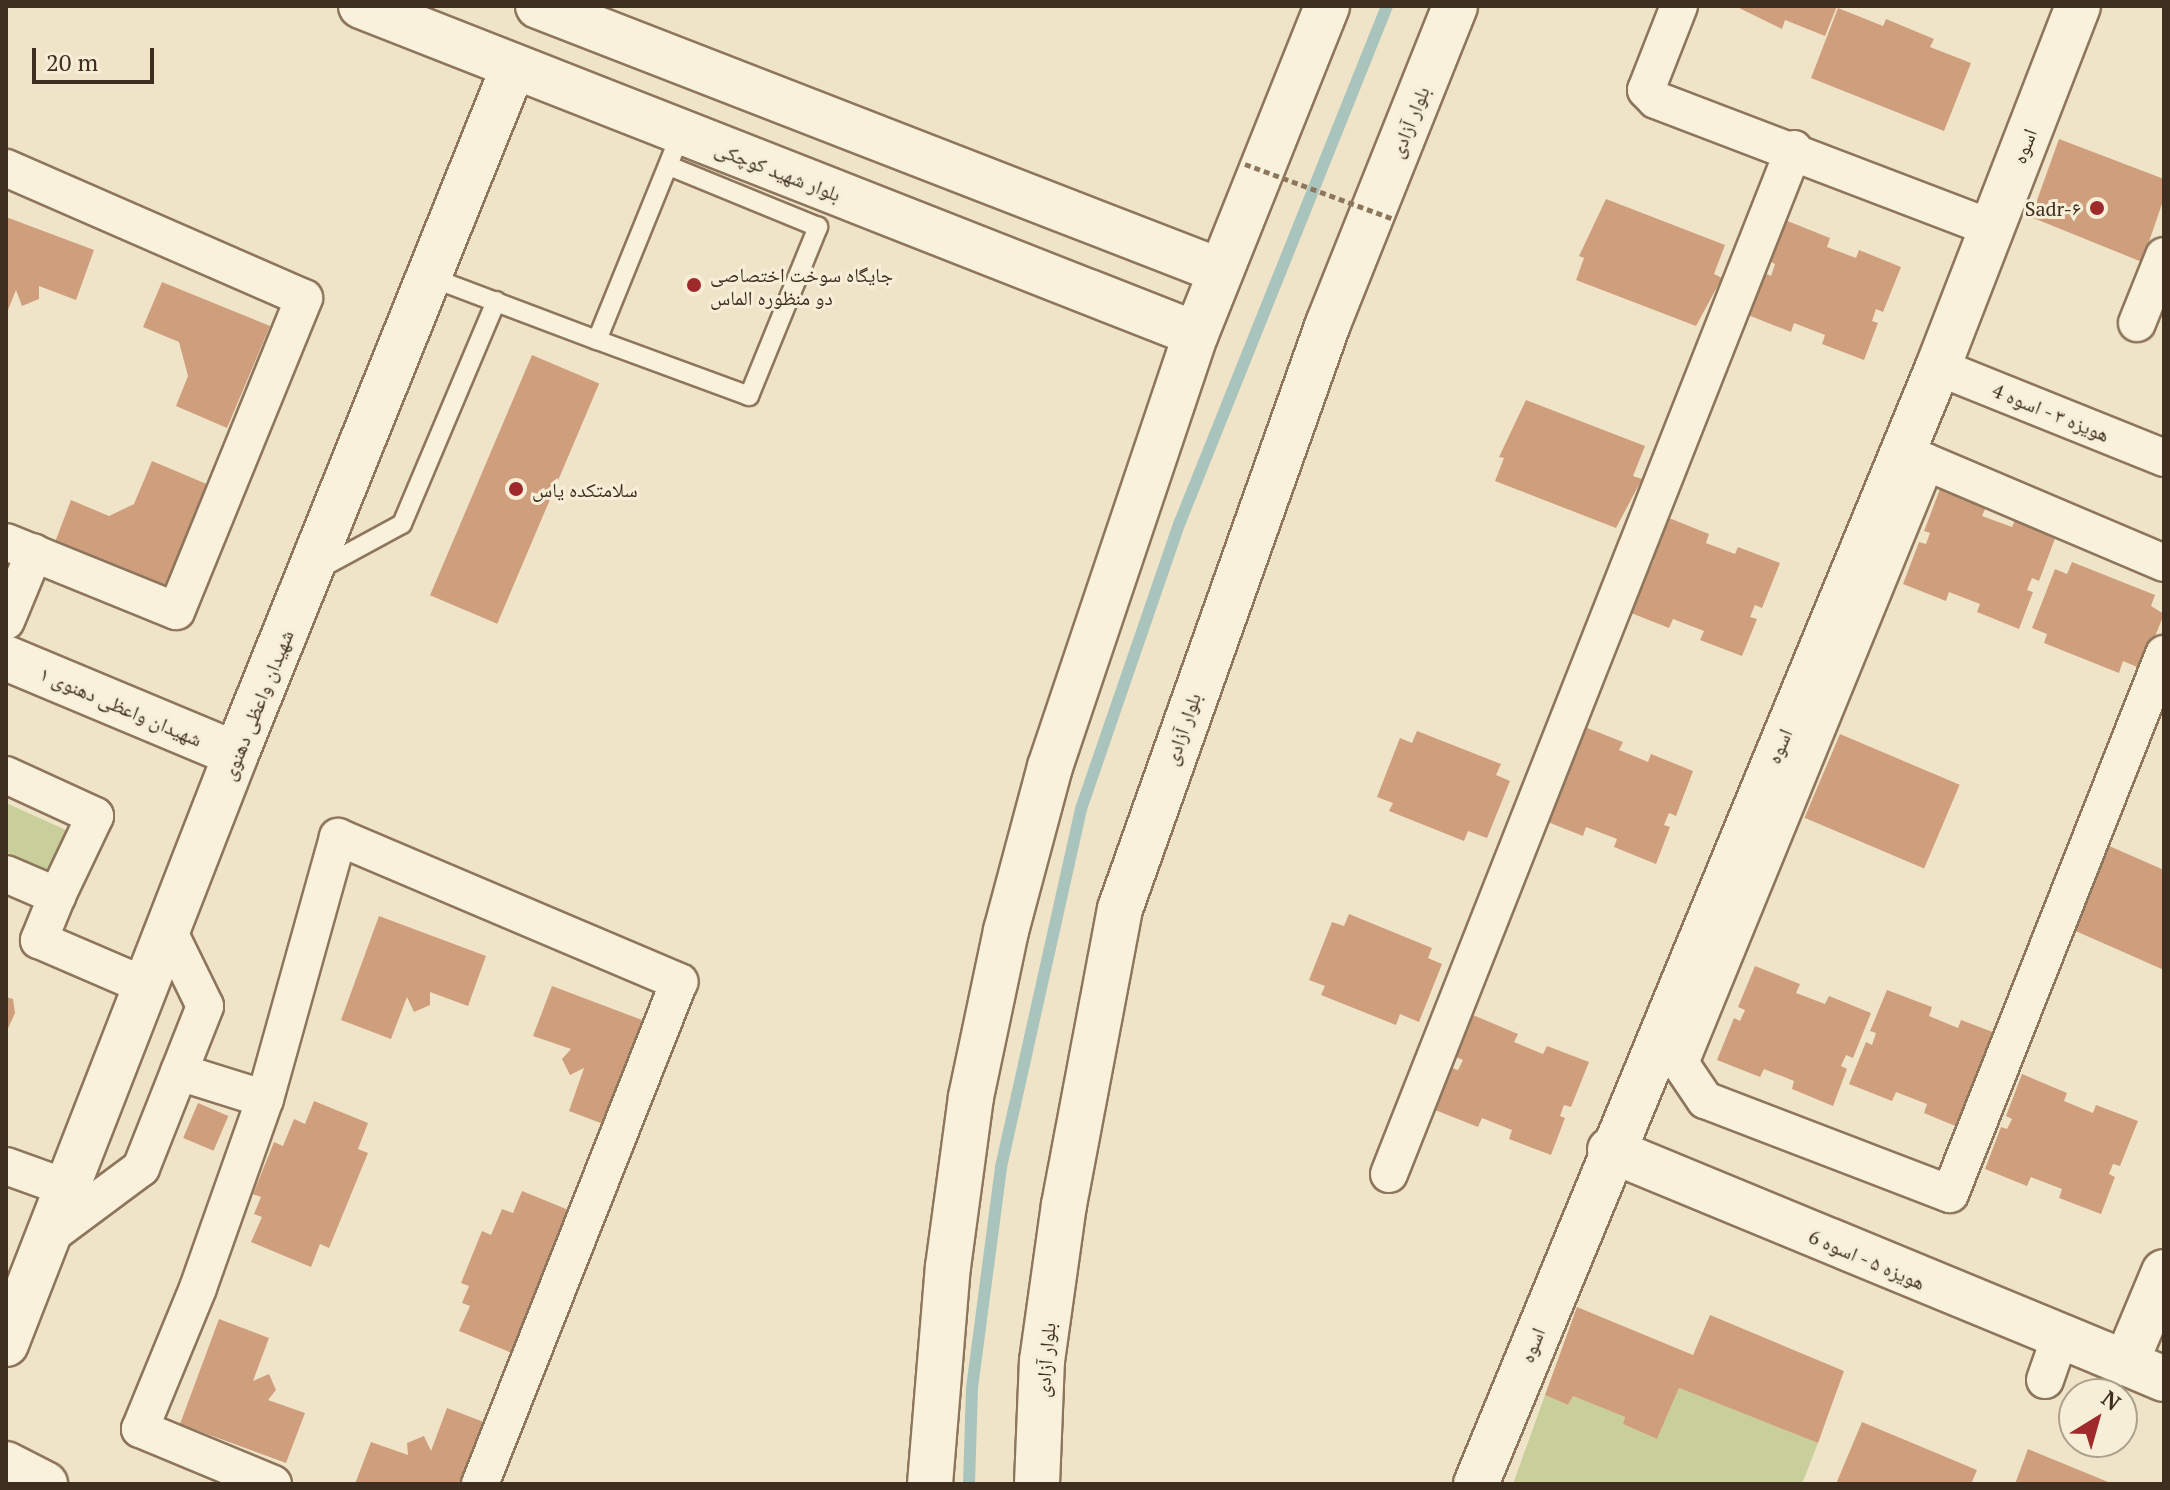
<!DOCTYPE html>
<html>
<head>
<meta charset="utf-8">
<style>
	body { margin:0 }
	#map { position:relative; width:2170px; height:1490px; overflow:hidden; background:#f0e4c8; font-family:"PT Serif","Noto Naskh Arabic",serif }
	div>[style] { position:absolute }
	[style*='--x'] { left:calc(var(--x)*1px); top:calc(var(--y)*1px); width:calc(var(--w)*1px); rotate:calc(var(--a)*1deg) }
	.green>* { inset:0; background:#c9cf9b }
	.stream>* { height:12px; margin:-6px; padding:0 6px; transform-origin:6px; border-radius:6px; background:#a9c4bc }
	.building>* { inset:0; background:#cf9f7d; transform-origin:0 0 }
	.roads { filter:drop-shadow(2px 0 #8d765c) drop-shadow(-2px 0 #8d765c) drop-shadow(0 2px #8d765c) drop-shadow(0 -2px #8d765c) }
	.lane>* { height:18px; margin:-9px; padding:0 9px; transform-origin:9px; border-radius:9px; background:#faf1dc }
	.street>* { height:36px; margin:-18px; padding:0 18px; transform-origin:18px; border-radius:18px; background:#faf1dc }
	.secondary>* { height:44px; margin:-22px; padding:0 22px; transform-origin:22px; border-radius:22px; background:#faf1dc }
	.path-bridge>* { height:5px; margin-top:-2.5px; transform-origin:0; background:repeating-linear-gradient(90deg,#8d765c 0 6px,transparent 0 10px) }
	.dots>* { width:22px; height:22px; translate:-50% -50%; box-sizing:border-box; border:4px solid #f7eed8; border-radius:50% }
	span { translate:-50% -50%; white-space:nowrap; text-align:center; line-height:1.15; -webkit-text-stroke:6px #f7eed8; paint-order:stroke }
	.street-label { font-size:20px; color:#3d2e20 }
	.poi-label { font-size:20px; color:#3d2e20 }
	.right { translate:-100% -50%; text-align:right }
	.left { translate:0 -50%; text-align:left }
	.frame { position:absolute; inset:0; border:8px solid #3d2e20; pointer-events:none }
	.north { position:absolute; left:2058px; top:1378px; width:80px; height:80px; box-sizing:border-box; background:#f7eed8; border:2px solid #ada18e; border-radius:50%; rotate:37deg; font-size:22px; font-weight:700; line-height:32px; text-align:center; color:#3d2e20 }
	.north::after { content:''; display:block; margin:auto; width:28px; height:36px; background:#9e2a2b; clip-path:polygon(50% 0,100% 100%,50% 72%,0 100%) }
	.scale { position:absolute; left:32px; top:48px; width:122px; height:36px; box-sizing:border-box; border:4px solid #3d2e20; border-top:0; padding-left:10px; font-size:24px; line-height:28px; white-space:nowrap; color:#3d2e20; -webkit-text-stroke:6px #f7eed8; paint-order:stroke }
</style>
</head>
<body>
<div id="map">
	<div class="green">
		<i style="clip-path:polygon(6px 803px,66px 830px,48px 871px,6px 852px)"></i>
		<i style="clip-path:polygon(1679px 1388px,1818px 1443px,1802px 1484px,1513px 1484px,1545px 1395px,1568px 1405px,1573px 1396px,1625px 1417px,1623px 1424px,1657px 1439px)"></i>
	</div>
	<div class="stream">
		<i style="--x:969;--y:1484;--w:96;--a:-88.2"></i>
		<i style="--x:972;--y:1388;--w:223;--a:-82.5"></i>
		<i style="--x:1001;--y:1167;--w:367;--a:-77.4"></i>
		<i style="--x:1081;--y:809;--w:304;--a:-71"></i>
		<i style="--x:1180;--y:522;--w:556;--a:-68.14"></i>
	</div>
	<div class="building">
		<i style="clip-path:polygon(1735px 6px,1837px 6px,1825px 36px,1785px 20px,1782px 29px)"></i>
		<i style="clip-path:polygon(1838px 8px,1883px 26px,1886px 19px,1934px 39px,1930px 47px,1971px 63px,1944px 131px,1811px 78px)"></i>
		<i style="clip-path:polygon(2059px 139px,2164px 179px,2164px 198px,2142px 262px,2031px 217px)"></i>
		<i style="clip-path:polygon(1606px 199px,1725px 245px,1714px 274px,1722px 278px,1696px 326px,1576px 280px,1584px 258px,1579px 256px)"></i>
		<i style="clip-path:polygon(6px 217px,94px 250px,76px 300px,39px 286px,39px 299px,22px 306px,16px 290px,6px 315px)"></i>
		<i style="clip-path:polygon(1785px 220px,1830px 238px,1827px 247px,1856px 258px,1859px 250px,1901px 267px,1883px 312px,1876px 309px,1872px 321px,1878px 323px,1864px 360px,1822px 344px,1825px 335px,1794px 323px,1791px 332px,1748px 315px,1764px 273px,1771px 276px,1775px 264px,1769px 261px)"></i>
		<i style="clip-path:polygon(162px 282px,270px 326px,227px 428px,176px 406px,188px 376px,179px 342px,143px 327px)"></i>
		<i style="left:532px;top:355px;width:73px;height:261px;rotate:23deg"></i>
		<i style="clip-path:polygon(1526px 400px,1645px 446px,1633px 476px,1642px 479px,1616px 528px,1495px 481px,1504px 458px,1499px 457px)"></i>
		<i style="clip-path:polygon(152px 461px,209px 485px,164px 596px,52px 550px,71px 500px,109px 516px,134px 504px)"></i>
		<i style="clip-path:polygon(1940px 489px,1986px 507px,1982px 516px,2012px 527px,2015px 520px,2056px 536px,2039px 581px,2032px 578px,2027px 590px,2033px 592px,2019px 629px,1977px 612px,1980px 604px,1949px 592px,1946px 601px,1903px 584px,1919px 542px,1926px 544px,1930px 533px,1924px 531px)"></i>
		<i style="clip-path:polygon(1664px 516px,1709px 534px,1706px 543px,1735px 554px,1738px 547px,1780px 563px,1762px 608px,1755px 605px,1750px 617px,1757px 619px,1742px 656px,1700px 640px,1704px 631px,1673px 619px,1669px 628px,1626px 611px,1643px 569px,1649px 571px,1654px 560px,1647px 558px)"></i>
		<i style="clip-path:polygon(2072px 562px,2155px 595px,2151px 606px,2164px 614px,2142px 669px,2123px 661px,2119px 673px,2044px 643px,2047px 634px,2032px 628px,2055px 569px,2067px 574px)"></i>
		<i style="clip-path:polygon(1577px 724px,1623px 742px,1619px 750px,1648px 762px,1651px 754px,1693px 771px,1676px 816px,1669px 813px,1664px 825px,1670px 827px,1656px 864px,1614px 847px,1617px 839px,1586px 827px,1583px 836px,1540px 819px)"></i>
		<i style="clip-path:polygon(1417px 731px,1501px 764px,1496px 775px,1510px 781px,1487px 838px,1468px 831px,1464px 841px,1389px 811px,1393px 803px,1377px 797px,1400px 738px,1412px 743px)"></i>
		<i style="left:1840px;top:734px;width:130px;height:91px;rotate:23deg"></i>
		<i style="clip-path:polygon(2107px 845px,2164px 870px,2164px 970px,2071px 929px)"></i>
		<i style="clip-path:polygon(1349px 914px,1432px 948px,1428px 958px,1442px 964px,1419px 1022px,1400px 1014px,1396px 1025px,1321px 995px,1325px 986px,1309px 980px,1332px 922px,1344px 926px)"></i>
		<i style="clip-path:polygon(379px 916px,486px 956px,468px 1006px,430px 992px,430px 1005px,414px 1012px,407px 997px,391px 1039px,341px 1020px)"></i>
		<i style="clip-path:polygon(1755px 966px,1800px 984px,1796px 993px,1825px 1004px,1829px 996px,1871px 1013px,1853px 1058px,1846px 1055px,1841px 1066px,1847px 1069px,1833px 1106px,1792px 1089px,1794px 1081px,1764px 1069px,1760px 1077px,1717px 1060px,1734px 1018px,1740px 1021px,1745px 1010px,1738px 1007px)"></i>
		<i style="clip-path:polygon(552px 986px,658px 1026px,619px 1130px,569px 1111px,584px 1068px,570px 1075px,562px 1059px,571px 1049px,533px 1036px)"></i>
		<i style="clip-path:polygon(1887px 990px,1932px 1007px,1929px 1016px,1958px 1028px,1961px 1020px,2003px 1036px,1965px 1130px,1924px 1113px,1927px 1104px,1896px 1092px,1892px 1101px,1849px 1084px,1866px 1042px,1872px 1045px,1876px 1033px,1870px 1031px)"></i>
		<i style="clip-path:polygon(6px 997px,13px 999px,15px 1013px,6px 1033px)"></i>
		<i style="clip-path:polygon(1473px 1015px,1518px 1034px,1514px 1042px,1543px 1054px,1547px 1046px,1589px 1062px,1571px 1107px,1564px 1105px,1560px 1116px,1565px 1118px,1551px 1155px,1509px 1139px,1512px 1130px,1482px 1118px,1478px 1127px,1435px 1110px,1452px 1068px,1458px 1070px,1463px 1060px,1456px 1057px)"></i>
		<i style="clip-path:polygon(2022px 1074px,2067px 1093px,2064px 1101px,2093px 1113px,2096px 1105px,2138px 1121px,2120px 1166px,2113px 1164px,2109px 1174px,2115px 1177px,2101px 1214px,2059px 1198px,2062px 1189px,2031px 1177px,2027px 1186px,1985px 1169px,2001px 1127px,2007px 1129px,2012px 1119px,2006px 1116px)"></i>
		<i style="clip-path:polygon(314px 1101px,368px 1123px,358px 1149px,368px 1153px,329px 1248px,320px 1244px,311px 1267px,251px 1242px,262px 1217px,254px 1214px,261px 1197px,253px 1194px,274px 1142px,283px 1146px,294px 1119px,305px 1124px)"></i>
		<i style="left:198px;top:1103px;width:33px;height:38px;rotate:23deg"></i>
		<i style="clip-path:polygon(522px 1191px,576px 1213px,519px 1356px,459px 1331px,470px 1306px,462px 1303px,469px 1286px,461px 1283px,482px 1231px,491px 1235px,502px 1209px,513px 1213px)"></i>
		<i style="clip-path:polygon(1577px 1307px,1693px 1355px,1710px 1315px,1844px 1371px,1818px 1443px,1679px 1388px,1657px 1439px,1623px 1424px,1625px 1417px,1573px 1396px,1568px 1405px,1545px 1395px)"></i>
		<i style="clip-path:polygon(219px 1319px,269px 1338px,253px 1381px,269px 1374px,276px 1390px,268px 1400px,305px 1413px,286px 1463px,180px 1424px)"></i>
		<i style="clip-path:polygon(447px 1408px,497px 1427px,476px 1484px,355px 1484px,371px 1442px,408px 1455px,407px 1443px,424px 1436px,431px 1451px)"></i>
		<i style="clip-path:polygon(1862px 1422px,1977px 1470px,1971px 1484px,1836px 1484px)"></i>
		<i style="clip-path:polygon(2028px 1449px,2113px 1484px,2015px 1484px)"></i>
	</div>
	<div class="roads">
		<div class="lane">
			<i style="--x:430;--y:277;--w:178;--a:20.7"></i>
			<i style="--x:597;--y:340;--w:223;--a:-67.9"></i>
			<i style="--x:597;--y:340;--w:162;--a:20.2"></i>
			<i style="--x:749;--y:396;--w:183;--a:-67.8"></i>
			<i style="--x:818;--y:227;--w:161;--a:-157.7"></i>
			<i style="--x:319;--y:569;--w:94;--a:-28.5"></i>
			<i style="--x:402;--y:524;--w:242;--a:-67.1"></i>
		</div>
		<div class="street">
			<i style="--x:1679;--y:6;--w:90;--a:111.4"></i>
			<i style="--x:1646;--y:90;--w:14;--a:45"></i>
			<i style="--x:1656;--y:100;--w:360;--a:20.9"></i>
			<i style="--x:6;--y:168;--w:325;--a:23.6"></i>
			<i style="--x:304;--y:298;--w:338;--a:112.2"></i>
			<i style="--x:176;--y:611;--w:183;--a:-157.9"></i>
			<i style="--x:2137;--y:323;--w:72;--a:-68.1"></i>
			<i style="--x:1938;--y:367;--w:244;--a:21.9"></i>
			<i style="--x:2164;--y:563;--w:259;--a:-157"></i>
			<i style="--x:1926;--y:462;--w:649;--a:112.26"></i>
			<i style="--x:1680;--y:1063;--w:45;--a:56"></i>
			<i style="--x:1705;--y:1100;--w:262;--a:21"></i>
			<i style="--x:1950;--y:1194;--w:581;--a:-68.38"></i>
			<i style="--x:6;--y:621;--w:74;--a:-67.6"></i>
			<i style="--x:6;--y:775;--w:98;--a:24.7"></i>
			<i style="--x:95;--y:816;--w:89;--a:115.4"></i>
			<i style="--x:6;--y:874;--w:56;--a:23.3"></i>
			<i style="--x:57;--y:896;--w:48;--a:112.2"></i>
			<i style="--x:39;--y:940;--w:116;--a:23.3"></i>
			<i style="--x:179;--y:1072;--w:90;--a:17.4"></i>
			<i style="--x:6;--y:1166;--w:65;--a:19.8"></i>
			<i style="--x:1389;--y:1174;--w:1102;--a:-68.44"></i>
			<i style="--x:48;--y:1237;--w:116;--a:-36.6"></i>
			<i style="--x:141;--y:1168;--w:174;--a:-68.4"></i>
			<i style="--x:205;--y:1006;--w:85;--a:-116"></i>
			<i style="--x:2045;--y:1380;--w:46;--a:-70.8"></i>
			<i style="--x:273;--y:1484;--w:144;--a:-157.5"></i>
			<i style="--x:140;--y:1429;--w:152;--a:-67.6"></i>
			<i style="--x:198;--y:1288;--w:201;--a:-70.5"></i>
			<i style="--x:265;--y:1099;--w:272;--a:-74.4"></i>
			<i style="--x:338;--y:837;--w:371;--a:23"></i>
			<i style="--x:679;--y:982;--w:540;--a:111.62"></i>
		</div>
		<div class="secondary">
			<i style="--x:361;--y:6;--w:897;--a:21.45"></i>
			<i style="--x:538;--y:6;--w:732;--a:21.23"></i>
			<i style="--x:6;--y:658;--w:249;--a:22.7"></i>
			<i style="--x:1610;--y:1150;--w:558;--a:22.43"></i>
			<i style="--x:2164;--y:1272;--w:99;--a:112.7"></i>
			<i style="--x:2126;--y:1363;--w:41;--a:22.8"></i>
			<i style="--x:6;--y:1344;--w:633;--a:-68.7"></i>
			<i style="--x:236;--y:754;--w:740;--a:-68.01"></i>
			<i style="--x:6;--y:1464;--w:44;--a:27.1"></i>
			<i style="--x:930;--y:1484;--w:218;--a:-85.3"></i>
			<i style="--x:948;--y:1267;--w:172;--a:-82.3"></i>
			<i style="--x:971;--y:1097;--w:170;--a:-78.1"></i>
			<i style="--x:1006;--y:931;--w:170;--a:-75"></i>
			<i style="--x:1050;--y:767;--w:457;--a:-71.4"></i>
			<i style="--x:1196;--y:334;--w:353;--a:-68.2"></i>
			<i style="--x:1037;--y:1484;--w:123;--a:-87.7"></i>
			<i style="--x:1042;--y:1361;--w:158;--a:-82"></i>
			<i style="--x:1064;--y:1205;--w:301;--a:-79.3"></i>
			<i style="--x:1120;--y:909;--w:621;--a:-70.43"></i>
			<i style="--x:1328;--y:324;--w:342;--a:-68.2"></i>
			<i style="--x:1476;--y:1484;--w:1209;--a:-67.53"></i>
			<i style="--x:1938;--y:367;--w:387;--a:-68.8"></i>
		</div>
	</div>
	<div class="path-bridge">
		<i style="--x:1245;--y:164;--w:159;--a:20.3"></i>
	</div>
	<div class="dots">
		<i style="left:2097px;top:208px;background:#9e2a2b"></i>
		<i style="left:694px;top:285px;background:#9e2a2b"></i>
		<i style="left:516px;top:489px;background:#9e2a2b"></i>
	</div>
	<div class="street-label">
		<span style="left:1409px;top:122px;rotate:-68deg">بلوار آزادی</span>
		<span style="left:2024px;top:146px;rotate:-69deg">اسوه</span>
		<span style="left:778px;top:171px;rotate:21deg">بلوار شهید کوچکی</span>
		<span style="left:2051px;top:412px;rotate:22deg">هویزه ۳ - اسوه 4</span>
		<span style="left:257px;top:705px;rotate:-68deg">شهیدان واعظی دهنوی</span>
		<span style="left:121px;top:706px;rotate:23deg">شهیدان واعظی دهنوی ۱</span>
		<span style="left:1182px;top:729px;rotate:-71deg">بلوار آزادی</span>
		<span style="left:1779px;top:746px;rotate:-67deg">اسوه</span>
		<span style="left:1867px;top:1259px;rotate:23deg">هویزه ۵ - اسوه 6</span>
		<span style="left:1532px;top:1345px;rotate:-68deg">اسوه</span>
		<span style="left:1045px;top:1360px;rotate:-85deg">بلوار آزادی</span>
	</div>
	<div class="poi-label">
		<span class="right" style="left:2081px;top:208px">Sadr-۶</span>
		<span class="left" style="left:710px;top:286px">جایگاه سوخت اختصاصی<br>دو منظوره الماس</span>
		<span class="left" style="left:532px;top:489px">سلامتکده یاس</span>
	</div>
	<div class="frame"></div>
	<div class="north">N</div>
	<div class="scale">20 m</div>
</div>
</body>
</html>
